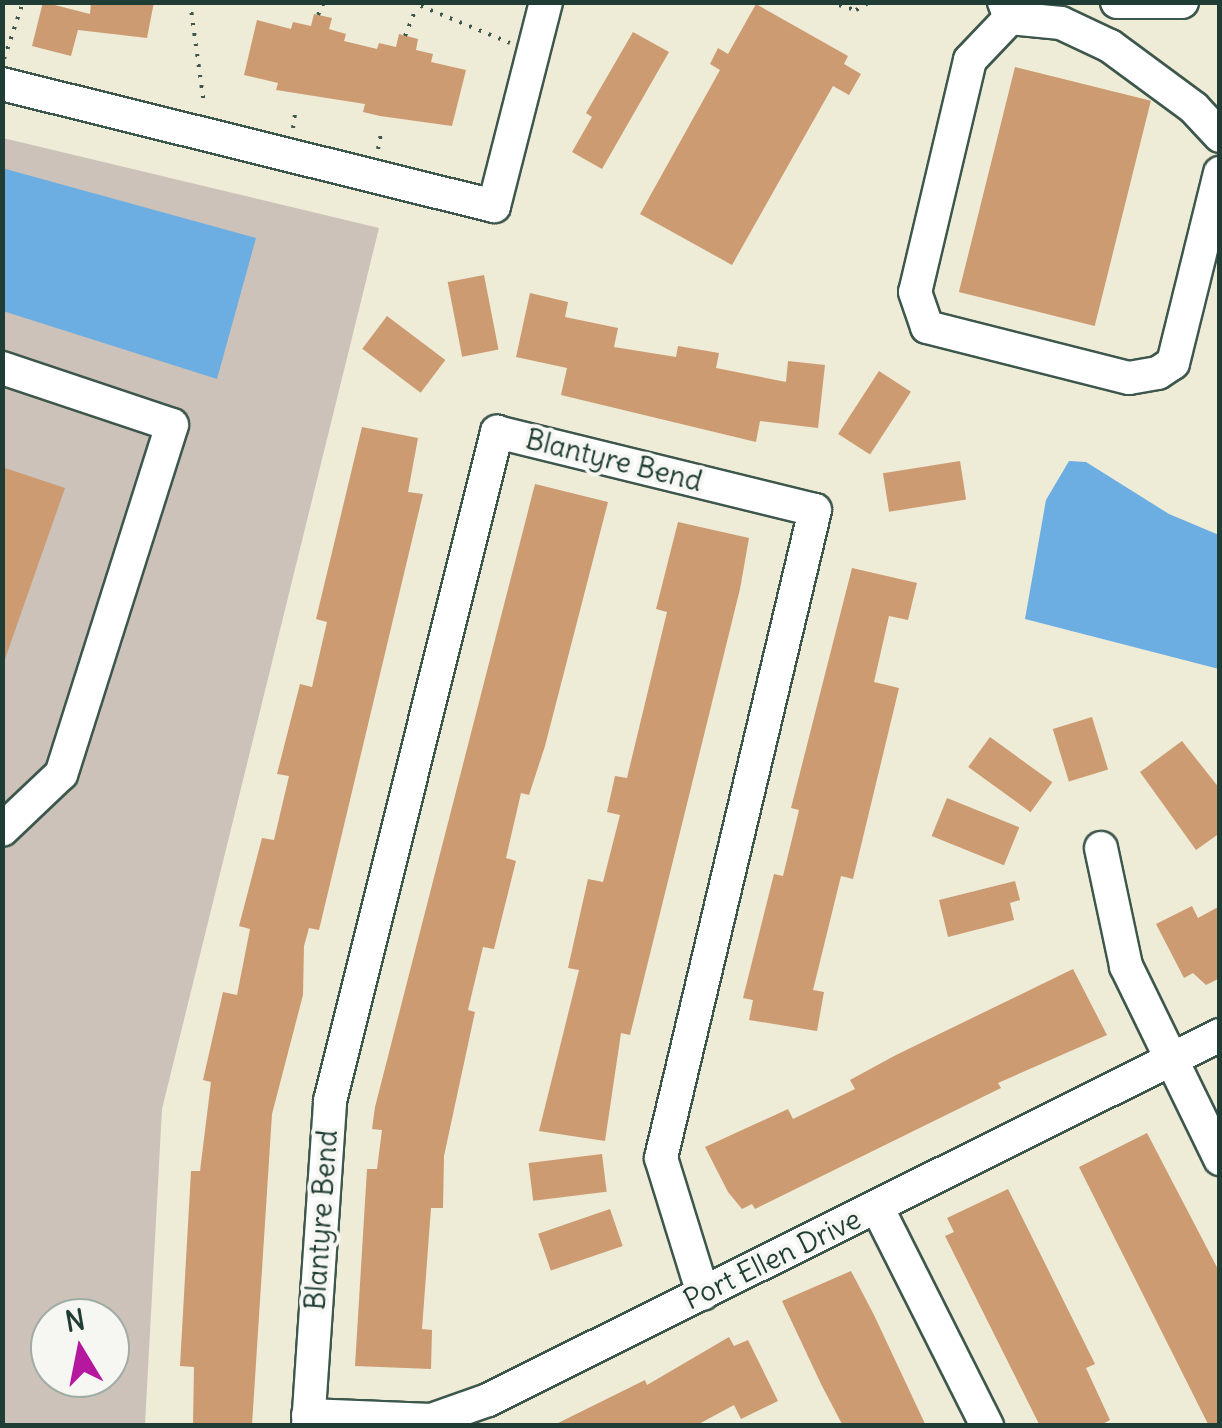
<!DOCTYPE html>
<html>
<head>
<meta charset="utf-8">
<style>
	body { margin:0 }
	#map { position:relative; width:1222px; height:1428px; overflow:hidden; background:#eeebd7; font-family:Delius,sans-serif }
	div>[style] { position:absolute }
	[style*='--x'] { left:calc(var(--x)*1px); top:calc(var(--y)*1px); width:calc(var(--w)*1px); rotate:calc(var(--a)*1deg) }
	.industrial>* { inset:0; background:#ccc2b9 }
	.water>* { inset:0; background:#6caee1 }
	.building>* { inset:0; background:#cc9b71; transform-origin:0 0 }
	.path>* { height:4px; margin-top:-2px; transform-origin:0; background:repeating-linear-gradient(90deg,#3e574c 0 2.5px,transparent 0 10.5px) }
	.roads { filter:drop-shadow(2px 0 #3e574c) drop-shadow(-2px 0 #3e574c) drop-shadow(0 2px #3e574c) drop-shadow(0 -2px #3e574c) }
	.minor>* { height:32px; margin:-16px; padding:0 16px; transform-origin:16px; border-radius:16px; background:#fff }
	span { translate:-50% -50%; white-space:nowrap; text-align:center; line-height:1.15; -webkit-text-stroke:8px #f6f6f2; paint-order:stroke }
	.street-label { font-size:28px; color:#1f3d34 }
	.frame { position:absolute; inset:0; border:5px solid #1f3d34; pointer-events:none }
	.north { position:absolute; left:30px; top:1298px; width:100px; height:100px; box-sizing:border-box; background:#f6f6f2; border:2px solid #a0aca6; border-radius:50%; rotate:350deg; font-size:28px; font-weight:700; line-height:40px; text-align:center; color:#1f3d34 }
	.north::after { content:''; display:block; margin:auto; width:35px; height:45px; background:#b5179e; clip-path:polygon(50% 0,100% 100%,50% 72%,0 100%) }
</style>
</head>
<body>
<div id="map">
	<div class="industrial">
		<i style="clip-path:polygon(evenodd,3px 138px,379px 228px,162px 1109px,145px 1425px,3px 1426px,3px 138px,50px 1318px,110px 1318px,110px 1378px,50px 1378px,50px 1318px)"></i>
	</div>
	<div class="water">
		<i style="clip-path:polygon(2px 168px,256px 238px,217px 379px,3px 311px)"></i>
		<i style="clip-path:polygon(1069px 461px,1086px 462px,1169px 514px,1219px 535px,1219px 669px,1025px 619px,1046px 500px)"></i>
	</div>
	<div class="building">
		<i style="clip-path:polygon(43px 2px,90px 14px,91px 2px,154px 2px,147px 38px,78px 30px,71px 56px,32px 46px)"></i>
		<i style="clip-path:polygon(756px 4px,848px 56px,844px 64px,861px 74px,849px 95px,833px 86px,732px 265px,640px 214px,720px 70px,710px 64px,718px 48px,728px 54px)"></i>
		<i style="clip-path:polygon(314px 14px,332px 18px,329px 29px,346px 34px,344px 41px,377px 49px,379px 43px,396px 47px,399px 34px,418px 39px,416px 50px,433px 54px,431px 62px,466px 70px,452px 126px,380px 116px,363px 112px,365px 104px,276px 90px,278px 83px,244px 75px,257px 20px,291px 29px,293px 22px,311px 26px)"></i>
		<i style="clip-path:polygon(633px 32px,669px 52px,602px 169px,572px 152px,592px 117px,586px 113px)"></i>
		<i style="left:1015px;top:67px;width:140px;height:232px;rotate:14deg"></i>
		<i style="left:484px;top:275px;width:76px;height:37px;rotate:79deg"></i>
		<i style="clip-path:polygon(530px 293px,568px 302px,565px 317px,618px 328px,614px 347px,676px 357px,678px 346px,719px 353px,716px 368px,786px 382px,788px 361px,825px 365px,818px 428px,760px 421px,756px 442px,561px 395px,567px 368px,516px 357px)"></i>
		<i style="left:387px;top:316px;width:73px;height:41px;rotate:37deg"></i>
		<i style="left:879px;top:371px;width:38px;height:75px;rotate:33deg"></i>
		<i style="clip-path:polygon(362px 427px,418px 438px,408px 492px,423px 494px,319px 930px,309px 928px,304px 946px,303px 995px,272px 1114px,252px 1425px,193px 1424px,194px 1367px,180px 1366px,191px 1171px,200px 1171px,211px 1082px,203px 1080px,223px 992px,237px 995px,250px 929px,239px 926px,262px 838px,274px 840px,289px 776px,277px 774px,300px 684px,312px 687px,327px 622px,316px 619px)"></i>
		<i style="left:960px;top:461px;width:39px;height:78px;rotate:81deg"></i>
		<i style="clip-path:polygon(2px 467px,65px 488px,5px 659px,2px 658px)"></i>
		<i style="clip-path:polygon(535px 484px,608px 502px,545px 746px,529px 795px,521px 793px,506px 858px,516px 861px,494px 949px,483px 947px,468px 1010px,475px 1012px,444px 1156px,443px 1208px,431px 1208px,422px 1329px,432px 1330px,431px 1369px,355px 1366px,367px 1169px,377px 1169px,382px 1130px,372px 1129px,375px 1107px)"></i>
		<i style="clip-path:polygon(678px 522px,749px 538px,740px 589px,630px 1035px,621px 1033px,605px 1141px,539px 1131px,579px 970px,568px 968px,588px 879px,603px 882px,620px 815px,607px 812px,615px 776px,627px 778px,667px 612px,656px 609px)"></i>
		<i style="clip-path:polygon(852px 568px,917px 583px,908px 620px,889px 616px,874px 682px,899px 688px,853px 879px,841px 876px,813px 990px,824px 992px,817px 1031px,749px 1020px,753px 1000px,743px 998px,774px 874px,783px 876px,799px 810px,791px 808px)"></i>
		<i style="left:1092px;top:717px;width:55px;height:41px;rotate:73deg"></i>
		<i style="left:990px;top:737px;width:77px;height:37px;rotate:36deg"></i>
		<i style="clip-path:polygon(1182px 741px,1220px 789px,1220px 833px,1196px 850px,1140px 772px)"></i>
		<i style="left:947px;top:798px;width:78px;height:41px;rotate:22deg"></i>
		<i style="clip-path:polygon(1015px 881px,1020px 900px,1010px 903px,1014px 920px,948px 937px,939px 900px)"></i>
		<i style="clip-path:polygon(1192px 906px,1198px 918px,1220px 906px,1220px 978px,1206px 985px,1193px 973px,1184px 978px,1156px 924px)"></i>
		<i style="clip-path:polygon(1073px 969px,1107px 1035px,998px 1083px,1001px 1088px,755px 1209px,752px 1204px,742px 1209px,728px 1192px,705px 1147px,788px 1109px,793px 1119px,855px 1089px,850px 1080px,896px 1055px)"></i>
		<i style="clip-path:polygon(1147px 1133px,1220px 1273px,1220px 1426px,1209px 1426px,1079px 1167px)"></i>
		<i style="left:602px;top:1154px;width:38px;height:74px;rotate:83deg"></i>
		<i style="clip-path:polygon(1008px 1189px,1095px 1364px,1086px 1368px,1110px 1420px,1099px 1426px,1040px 1426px,945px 1236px,954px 1232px,947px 1218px)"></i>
		<i style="left:610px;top:1209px;width:39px;height:76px;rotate:71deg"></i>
		<i style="clip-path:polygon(851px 1271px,874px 1315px,926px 1426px,843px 1426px,821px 1384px,782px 1301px)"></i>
		<i style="clip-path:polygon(729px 1337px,734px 1346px,748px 1340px,778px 1401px,741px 1419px,734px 1405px,695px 1426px,552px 1426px,645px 1380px,647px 1385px)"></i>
	</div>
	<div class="path">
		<i style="--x:190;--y:2;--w:103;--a:82.2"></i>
		<i style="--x:411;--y:2;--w:107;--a:22.5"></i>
		<i style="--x:829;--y:2;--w:28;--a:17"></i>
		<i style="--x:856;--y:10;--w:16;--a:-30"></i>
		<i style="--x:318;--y:15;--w:14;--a:-65"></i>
		<i style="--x:405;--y:36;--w:29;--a:-68"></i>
		<i style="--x:4;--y:59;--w:60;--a:-71.6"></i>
		<i style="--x:293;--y:128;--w:21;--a:-82"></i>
		<i style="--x:378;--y:149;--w:20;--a:-79"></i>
	</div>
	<div class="roads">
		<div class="minor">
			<i style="--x:1004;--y:2;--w:17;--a:69"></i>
			<i style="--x:1010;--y:18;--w:51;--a:5.6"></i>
			<i style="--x:1061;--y:23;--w:54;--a:25.1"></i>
			<i style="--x:1110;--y:46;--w:104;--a:36.4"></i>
			<i style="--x:1194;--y:108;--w:38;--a:47"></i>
			<i style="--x:1117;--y:2;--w:65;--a:0"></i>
			<i style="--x:1010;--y:18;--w:58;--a:133.6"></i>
			<i style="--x:970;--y:60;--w:238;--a:103.3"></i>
			<i style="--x:915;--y:292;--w:37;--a:71"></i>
			<i style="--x:927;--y:327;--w:208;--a:14.2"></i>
			<i style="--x:1129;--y:378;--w:29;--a:-10"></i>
			<i style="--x:1158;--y:373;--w:18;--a:-34"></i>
			<i style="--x:1173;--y:363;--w:196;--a:-76.1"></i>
			<i style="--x:2;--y:84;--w:507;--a:13.93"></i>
			<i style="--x:494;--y:206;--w:211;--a:-75.7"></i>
			<i style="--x:2;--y:368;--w:179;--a:18.5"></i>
			<i style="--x:172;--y:425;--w:366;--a:107.6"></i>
			<i style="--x:61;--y:774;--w:81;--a:136.5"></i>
			<i style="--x:1101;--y:848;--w:121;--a:78"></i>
			<i style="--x:1126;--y:966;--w:215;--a:64"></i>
			<i style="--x:877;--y:1207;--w:245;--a:63.3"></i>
			<i style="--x:308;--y:1415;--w:123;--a:2.3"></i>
			<i style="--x:431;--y:1420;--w:60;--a:-19.3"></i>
			<i style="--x:488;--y:1400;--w:818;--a:-26.5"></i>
			<i style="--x:308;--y:1426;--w:326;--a:-86.1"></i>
			<i style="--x:330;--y:1101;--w:690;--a:-75.98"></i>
			<i style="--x:497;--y:432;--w:327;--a:13.8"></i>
			<i style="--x:815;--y:510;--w:666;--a:103.37"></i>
			<i style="--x:661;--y:1158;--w:142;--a:72.8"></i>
		</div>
	</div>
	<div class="street-label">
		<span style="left:614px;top:460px;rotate:14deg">Blantyre Bend</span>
		<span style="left:321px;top:1220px;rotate:-86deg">Blantyre Bend</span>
		<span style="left:772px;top:1259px;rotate:-26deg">Port Ellen Drive</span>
	</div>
	<div class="frame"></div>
	<div class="north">N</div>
</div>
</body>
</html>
